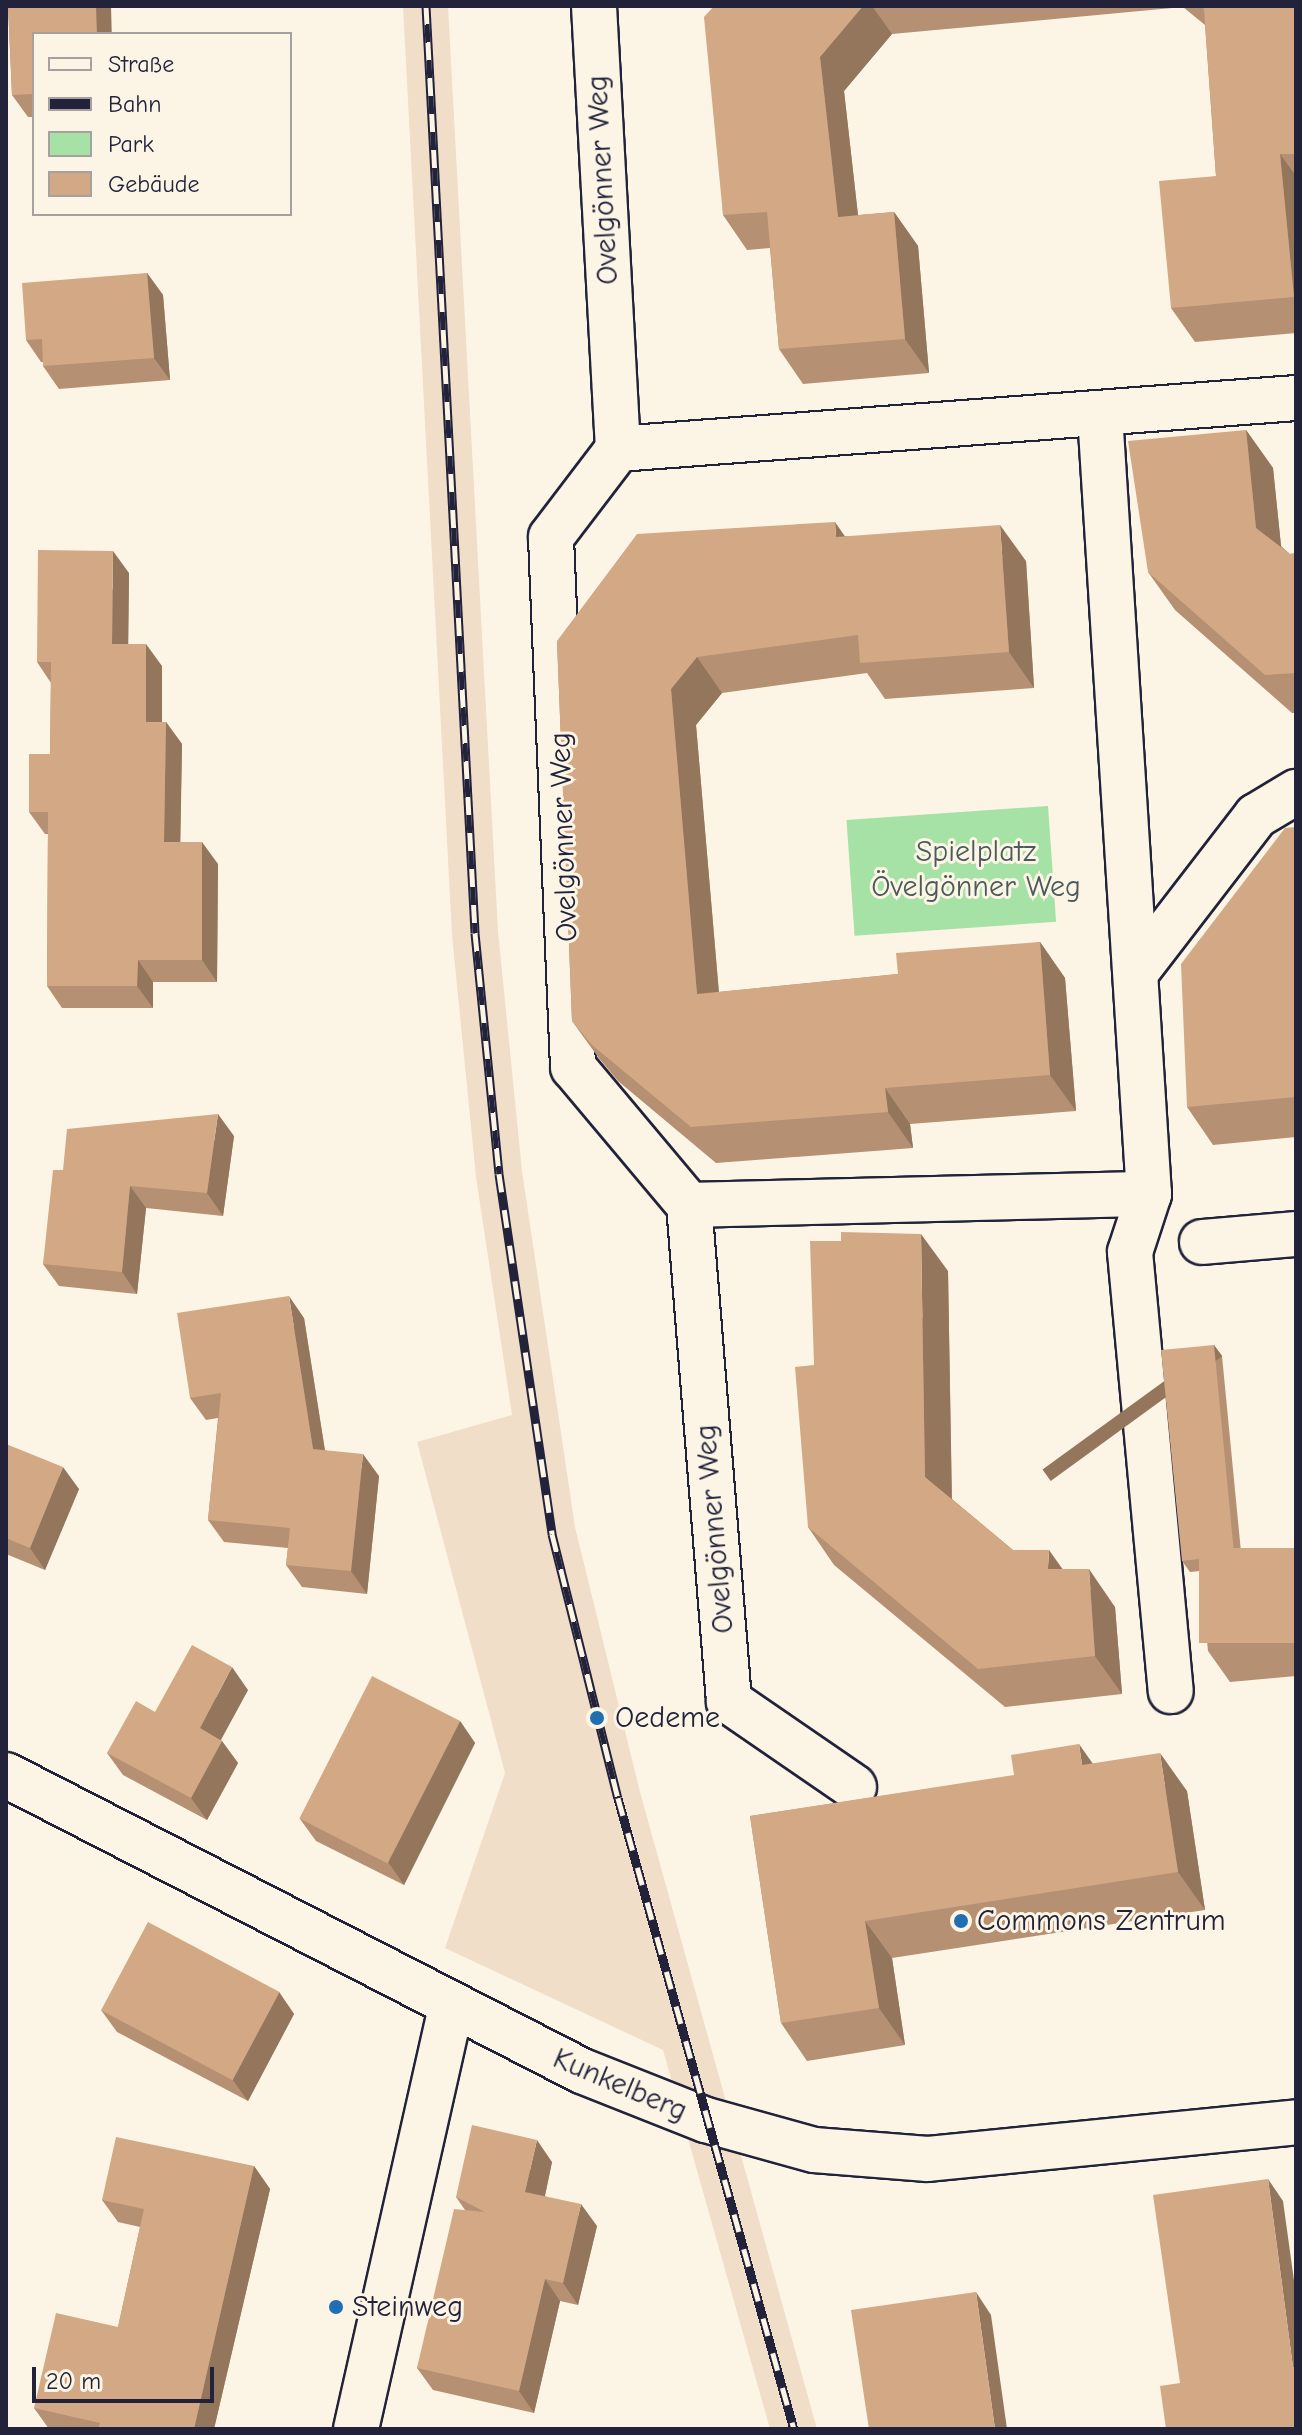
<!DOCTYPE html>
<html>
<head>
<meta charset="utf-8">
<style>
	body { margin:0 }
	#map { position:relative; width:1302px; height:2435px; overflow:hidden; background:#fcf5e5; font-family:"Comic Neue",sans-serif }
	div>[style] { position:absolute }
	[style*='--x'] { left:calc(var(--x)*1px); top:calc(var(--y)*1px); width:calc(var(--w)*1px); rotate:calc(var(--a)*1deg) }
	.built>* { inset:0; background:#f0dec8 }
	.green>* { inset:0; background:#a6e1a6; transform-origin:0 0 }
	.roads { filter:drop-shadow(2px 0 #22223b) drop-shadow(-2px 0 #22223b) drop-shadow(0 2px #22223b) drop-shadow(0 -2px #22223b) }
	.street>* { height:44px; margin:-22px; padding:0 22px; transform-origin:22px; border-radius:22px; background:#fcf5e5 }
	.rail>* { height:9px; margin-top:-4.5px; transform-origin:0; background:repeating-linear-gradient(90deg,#fcf5e5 0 18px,#22223b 0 36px); box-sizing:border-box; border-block:2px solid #22223b }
	.wall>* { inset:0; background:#b59072 }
	.shaded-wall>* { inset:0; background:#94765d; transform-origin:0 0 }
	.building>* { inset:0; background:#d3a885; transform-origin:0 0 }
	.dots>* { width:22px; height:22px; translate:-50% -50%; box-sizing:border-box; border:4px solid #fcf5e5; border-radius:50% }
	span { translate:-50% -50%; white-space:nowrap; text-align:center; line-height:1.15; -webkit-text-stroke:6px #fcf5e5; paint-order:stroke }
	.street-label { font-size:30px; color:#22223b }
	.park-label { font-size:30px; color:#4a5b5b }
	.poi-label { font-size:30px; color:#22223b }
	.left { translate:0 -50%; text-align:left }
	.frame { position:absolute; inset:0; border:8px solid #22223b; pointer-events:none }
	.legend { position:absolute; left:32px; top:32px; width:260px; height:184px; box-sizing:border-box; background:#fcf5e5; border:2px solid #a5a1a1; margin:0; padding:10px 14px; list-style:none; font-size:24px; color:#22223b }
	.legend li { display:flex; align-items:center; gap:16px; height:40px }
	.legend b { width:40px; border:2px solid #a5a1a1 }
	.scale { position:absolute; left:32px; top:2367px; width:182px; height:36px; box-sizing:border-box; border:4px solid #22223b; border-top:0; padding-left:10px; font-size:24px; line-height:28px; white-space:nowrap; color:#22223b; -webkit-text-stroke:6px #fcf5e5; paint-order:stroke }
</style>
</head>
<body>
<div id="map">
	<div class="built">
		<i style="clip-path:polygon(403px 6px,448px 6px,498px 931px,522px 1171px,575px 1527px,640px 1792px,817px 2429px,770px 2429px,663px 2050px,445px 1948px,505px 1773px,417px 1442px,512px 1415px,476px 1177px,452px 935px)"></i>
	</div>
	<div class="green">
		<i style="left:1048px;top:806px;width:116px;height:202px;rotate:86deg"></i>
	</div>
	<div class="roads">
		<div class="street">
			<i style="--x:594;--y:6;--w:444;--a:86.9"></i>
			<i style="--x:1100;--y:414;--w:782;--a:86.41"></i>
			<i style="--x:1149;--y:1194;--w:61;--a:108.1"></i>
			<i style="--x:1130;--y:1252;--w:441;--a:84.7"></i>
			<i style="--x:1136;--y:972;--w:197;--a:-52.4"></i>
			<i style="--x:1256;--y:816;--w:47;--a:-31"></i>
			<i style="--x:689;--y:1205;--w:460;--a:-1.4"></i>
			<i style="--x:1202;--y:1242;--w:94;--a:-4.9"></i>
			<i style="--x:6;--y:1775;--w:648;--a:27.2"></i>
			<i style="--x:582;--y:2071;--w:133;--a:21.6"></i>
			<i style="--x:706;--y:2120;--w:112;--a:15.5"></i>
			<i style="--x:814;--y:2150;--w:114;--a:4.5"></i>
			<i style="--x:928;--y:2159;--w:370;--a:-5.7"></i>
			<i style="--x:854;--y:1787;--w:152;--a:-145.5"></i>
			<i style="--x:729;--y:1701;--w:498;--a:-94.6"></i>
			<i style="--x:689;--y:1205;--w:180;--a:-130"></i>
			<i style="--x:573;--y:1067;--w:530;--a:-92.38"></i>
			<i style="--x:551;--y:537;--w:111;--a:-52.7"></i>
			<i style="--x:618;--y:449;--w:680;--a:-4.3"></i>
			<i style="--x:356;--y:2429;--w:431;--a:-77.3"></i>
		</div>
	</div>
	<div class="rail">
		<i style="--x:426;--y:6;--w:928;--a:86.97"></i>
		<i style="--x:475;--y:933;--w:242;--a:84.3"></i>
		<i style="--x:499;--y:1174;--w:364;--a:81.6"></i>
		<i style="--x:552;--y:1534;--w:272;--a:76"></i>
		<i style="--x:618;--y:1798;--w:655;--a:74.42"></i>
	</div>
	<div class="wall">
		<i style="clip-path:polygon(8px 6px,111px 6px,112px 34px,34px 34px,34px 117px,28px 117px,12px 95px)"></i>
		<i style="clip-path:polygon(714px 6px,1296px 6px,1296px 333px,1195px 342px,1171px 308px,1216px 176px,1205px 25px,1183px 7px,892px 34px,844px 91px,858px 215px,894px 212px,918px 246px,929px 373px,803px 384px,779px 349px,770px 248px,747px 250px,723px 215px)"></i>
		<i style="clip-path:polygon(147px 273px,163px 295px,170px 380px,59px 389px,43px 366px,43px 362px,41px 362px,26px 340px)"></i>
		<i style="clip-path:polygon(1246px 430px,1273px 468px,1281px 546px,1290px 554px,1296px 553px,1296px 713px,1292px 713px,1175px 610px,1148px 572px)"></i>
		<i style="clip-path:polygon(845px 536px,1026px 561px,1034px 688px,885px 699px,867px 673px,722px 693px,696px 725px,719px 992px,898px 974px,1040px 942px,1065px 978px,1076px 1111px,910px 1124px,913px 1148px,716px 1163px,618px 1081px,598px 1057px,572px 1021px,557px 641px)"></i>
		<i style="clip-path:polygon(129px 573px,128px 644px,162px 666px,162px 722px,166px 722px,182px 744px,180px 842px,218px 864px,217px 982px,153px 982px,153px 1008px,62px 1008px,47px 986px,48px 834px,45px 834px,29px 812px,50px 754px,51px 683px,37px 662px)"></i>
		<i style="clip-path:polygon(1296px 827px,1296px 1137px,1213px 1145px,1187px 1107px)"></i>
		<i style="clip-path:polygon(234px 1136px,223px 1216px,146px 1208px,137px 1294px,59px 1286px,43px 1264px,63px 1170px)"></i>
		<i style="clip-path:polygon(948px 1271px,952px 1499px,1013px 1550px,1062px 1569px,1115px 1607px,1122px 1694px,1005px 1707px,834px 1565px,808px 1527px)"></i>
		<i style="clip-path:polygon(304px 1318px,325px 1450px,379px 1476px,367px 1594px,302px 1587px,286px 1565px,288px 1548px,224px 1542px,208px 1520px,218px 1418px,206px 1420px,190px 1398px)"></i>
		<i style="clip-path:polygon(1214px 1345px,1222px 1356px,1241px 1552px,1296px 1548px,1296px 1676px,1230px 1682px,1208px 1651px,1200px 1571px,1190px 1572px,1182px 1561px)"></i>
		<i style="clip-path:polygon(6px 1444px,79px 1489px,45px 1570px,6px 1554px)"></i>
		<i style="clip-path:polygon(248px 1690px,221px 1740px,238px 1763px,207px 1820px,123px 1775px,107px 1753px,155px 1712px)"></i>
		<i style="clip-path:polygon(460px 1721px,475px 1743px,404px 1885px,316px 1841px,300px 1819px)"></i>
		<i style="clip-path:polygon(1093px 1764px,1187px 1791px,1205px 1910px,892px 1958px,905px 2045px,807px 2061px,781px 2023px,750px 1816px)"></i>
		<i style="clip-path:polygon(279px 1992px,294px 2014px,248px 2101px,117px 2032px,101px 2010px)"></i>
		<i style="clip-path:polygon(552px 2162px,545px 2196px,597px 2226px,578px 2305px,560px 2301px,534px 2413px,433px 2390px,417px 2368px,465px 2210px,456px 2197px)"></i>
		<i style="clip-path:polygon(254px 2166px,270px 2189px,214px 2429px,49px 2429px,34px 2408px,118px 2327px,140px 2227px,118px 2222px,102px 2200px)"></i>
	</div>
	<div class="shaded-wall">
		<i style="left:96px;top:6px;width:15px;height:28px"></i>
		<i style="clip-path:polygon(863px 6px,872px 6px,892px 34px,844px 91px,862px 251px,838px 217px,820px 57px)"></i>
		<i style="clip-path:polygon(1280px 154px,1296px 176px,1296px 300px,1294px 297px)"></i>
		<i style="clip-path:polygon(894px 212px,918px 246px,929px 373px,905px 339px)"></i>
		<i style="clip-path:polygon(147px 273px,163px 295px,170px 380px,154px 358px)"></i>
		<i style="clip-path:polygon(1246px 430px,1273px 468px,1283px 565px,1256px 528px)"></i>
		<i style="clip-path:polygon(835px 522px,860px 558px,836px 537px)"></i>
		<i style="clip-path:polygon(1000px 525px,1026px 561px,1034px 688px,1009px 652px)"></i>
		<i style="clip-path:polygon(113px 551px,129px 573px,128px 666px,112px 644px)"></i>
		<i style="clip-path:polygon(146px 644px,162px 666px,162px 744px,146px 722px)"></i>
		<i style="clip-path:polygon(697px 657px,722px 693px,696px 725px,722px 1030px,697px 994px,671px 689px)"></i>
		<i style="clip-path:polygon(166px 722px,182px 744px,180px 864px,164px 842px)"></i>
		<i style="clip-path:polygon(202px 842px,218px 864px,217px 982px,202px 960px)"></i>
		<i style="clip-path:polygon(1040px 942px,1065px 978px,1076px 1111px,1050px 1075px)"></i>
		<i style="clip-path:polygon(138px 960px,153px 982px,153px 1008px,137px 986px)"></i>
		<i style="clip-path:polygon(885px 1088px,910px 1124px,913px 1148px,888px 1112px)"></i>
		<i style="clip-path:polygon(218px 1114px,234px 1136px,223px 1216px,207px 1193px)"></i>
		<i style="clip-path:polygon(130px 1186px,146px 1208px,137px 1294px,122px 1272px)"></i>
		<i style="clip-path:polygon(921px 1234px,948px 1271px,952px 1515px,925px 1477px)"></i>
		<i style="clip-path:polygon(289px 1296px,304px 1318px,328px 1471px,313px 1449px)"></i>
		<i style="left:1214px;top:1345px;width:14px;height:212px;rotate:54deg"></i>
		<i style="clip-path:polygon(363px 1454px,379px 1476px,367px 1594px,351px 1571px)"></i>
		<i style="clip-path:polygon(63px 1467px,79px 1489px,45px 1570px,30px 1548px)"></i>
		<i style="clip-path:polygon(1049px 1550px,1076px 1588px,1048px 1569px)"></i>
		<i style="clip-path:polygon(1089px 1569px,1115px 1607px,1122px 1694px,1095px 1656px)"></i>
		<i style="clip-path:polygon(232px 1667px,248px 1690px,215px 1750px,200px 1728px)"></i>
		<i style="clip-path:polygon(460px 1721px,475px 1743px,404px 1885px,388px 1862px)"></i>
		<i style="clip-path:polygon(222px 1741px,238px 1763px,207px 1820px,191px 1798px)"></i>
		<i style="clip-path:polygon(1079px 1744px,1105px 1781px,1082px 1765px)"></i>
		<i style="clip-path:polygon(1160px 1753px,1187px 1791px,1205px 1910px,1178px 1872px)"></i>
		<i style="clip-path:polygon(865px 1921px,892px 1958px,905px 2045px,879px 2008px)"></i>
		<i style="clip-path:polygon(279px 1992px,294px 2014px,248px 2101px,232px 2079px)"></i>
		<i style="clip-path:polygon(537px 2140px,552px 2162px,541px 2214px,525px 2192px)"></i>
		<i style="clip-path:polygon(254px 2166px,270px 2189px,214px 2429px,194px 2429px)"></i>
		<i style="clip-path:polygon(1268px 2179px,1283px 2201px,1296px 2295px,1296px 2371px,1293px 2367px)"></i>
		<i style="clip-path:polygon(581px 2204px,597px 2226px,578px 2305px,563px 2283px)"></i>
		<i style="clip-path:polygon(545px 2279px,560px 2301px,534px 2413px,519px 2391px)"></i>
		<i style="clip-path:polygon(976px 2292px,991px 2315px,1007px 2429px,995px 2429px)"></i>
	</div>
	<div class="building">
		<i style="clip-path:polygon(8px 6px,96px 6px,97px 34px,34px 34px,34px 94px,12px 95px)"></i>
		<i style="clip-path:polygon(714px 6px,863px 6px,820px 57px,838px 217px,894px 212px,905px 339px,779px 349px,767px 212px,723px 215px,704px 17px)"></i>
		<i style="clip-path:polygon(1201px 6px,1296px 6px,1296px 154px,1280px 154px,1294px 297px,1171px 308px,1159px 181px,1216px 176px,1204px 9px)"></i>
		<i style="clip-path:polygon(147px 273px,154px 358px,43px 366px,42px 339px,26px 340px,22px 283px)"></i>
		<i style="clip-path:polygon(1246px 430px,1256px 528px,1290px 554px,1296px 553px,1296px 673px,1265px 675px,1148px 572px,1128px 441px)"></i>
		<i style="clip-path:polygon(835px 522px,836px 537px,1000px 525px,1009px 652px,860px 663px,858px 635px,697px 657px,671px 689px,697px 994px,898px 974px,896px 953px,1040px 942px,1050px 1075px,885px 1088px,888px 1112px,691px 1127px,592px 1045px,572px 1021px,557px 641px,637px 534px)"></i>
		<i style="clip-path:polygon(38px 550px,113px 551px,112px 644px,146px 644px,146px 722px,166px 722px,164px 842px,202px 842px,202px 960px,138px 960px,137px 986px,47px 986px,48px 812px,29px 812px,29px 754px,50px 754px,51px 662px,37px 662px)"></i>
		<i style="clip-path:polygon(1296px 827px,1296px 1097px,1187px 1107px,1181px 964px,1285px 828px)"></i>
		<i style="clip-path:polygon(218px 1114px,207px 1193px,130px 1186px,122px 1272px,43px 1264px,53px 1170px,63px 1170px,67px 1129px)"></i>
		<i style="clip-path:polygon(841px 1232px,921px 1234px,925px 1477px,1013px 1550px,1049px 1550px,1048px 1569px,1089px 1569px,1095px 1656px,978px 1669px,808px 1527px,795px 1367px,814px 1365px,810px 1241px,841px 1241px)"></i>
		<i style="clip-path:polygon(289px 1296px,313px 1449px,363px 1454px,351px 1571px,286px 1565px,290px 1528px,208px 1520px,221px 1393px,190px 1398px,177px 1313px)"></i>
		<i style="clip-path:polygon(1214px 1345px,1234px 1553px,1199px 1556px,1199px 1559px,1182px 1561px,1161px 1350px)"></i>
		<i style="clip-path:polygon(6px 1444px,63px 1467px,30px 1548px,6px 1538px)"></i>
		<i style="left:1296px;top:1548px;width:95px;height:97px;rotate:90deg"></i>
		<i style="clip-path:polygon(192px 1645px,232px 1667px,200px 1728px,222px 1741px,191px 1798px,107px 1753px,136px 1701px,155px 1712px)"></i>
		<i style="left:372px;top:1676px;width:99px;height:160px;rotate:27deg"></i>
		<i style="clip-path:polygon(1079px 1744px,1082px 1765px,1160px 1753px,1178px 1872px,865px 1921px,879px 2008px,781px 2023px,750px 1816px,1014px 1775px,1011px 1755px)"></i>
		<i style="left:148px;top:1922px;width:149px;height:100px;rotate:28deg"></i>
		<i style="clip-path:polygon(472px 2125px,537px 2140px,525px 2192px,581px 2204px,563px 2283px,545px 2279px,519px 2391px,417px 2368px,454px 2209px,485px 2212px,456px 2197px)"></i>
		<i style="clip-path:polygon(116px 2137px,254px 2166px,194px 2429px,98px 2429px,100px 2423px,34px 2408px,56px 2313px,118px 2327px,144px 2209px,102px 2200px)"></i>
		<i style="clip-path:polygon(1268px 2179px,1293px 2367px,1296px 2367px,1296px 2429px,1166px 2429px,1160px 2386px,1180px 2383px,1153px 2195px)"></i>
		<i style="clip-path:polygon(976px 2292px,995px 2429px,869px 2429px,851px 2310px)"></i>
	</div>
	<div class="dots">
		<i style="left:597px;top:1718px;background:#1f6fb2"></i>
		<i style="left:961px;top:1921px;background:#1f6fb2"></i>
		<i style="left:336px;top:2307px;background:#1f6fb2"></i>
	</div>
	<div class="street-label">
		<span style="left:603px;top:180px;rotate:-93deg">Ovelgönner Weg</span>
		<span style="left:564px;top:837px;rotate:-92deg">Ovelgönner Weg</span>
		<span style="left:715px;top:1529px;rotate:-95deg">Ovelgönner Weg</span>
		<span style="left:620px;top:2085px;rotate:23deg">Kunkelberg</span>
	</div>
	<div class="park-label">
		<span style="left:976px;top:869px">Spielplatz<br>Övelgönner Weg</span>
	</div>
	<div class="poi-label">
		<span class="left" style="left:615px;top:1718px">Oedeme</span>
		<span class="left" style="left:977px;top:1921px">Commons Zentrum</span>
		<span class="left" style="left:352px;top:2307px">Steinweg</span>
	</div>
	<div class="frame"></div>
	<ul class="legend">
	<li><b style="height:10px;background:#fcf5e5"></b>Straße</li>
	<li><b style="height:10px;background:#22223b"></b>Bahn</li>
	<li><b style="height:22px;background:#a6e1a6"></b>Park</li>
	<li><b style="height:22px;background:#d3a885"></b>Gebäude</li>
	</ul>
	<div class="scale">20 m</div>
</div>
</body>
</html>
